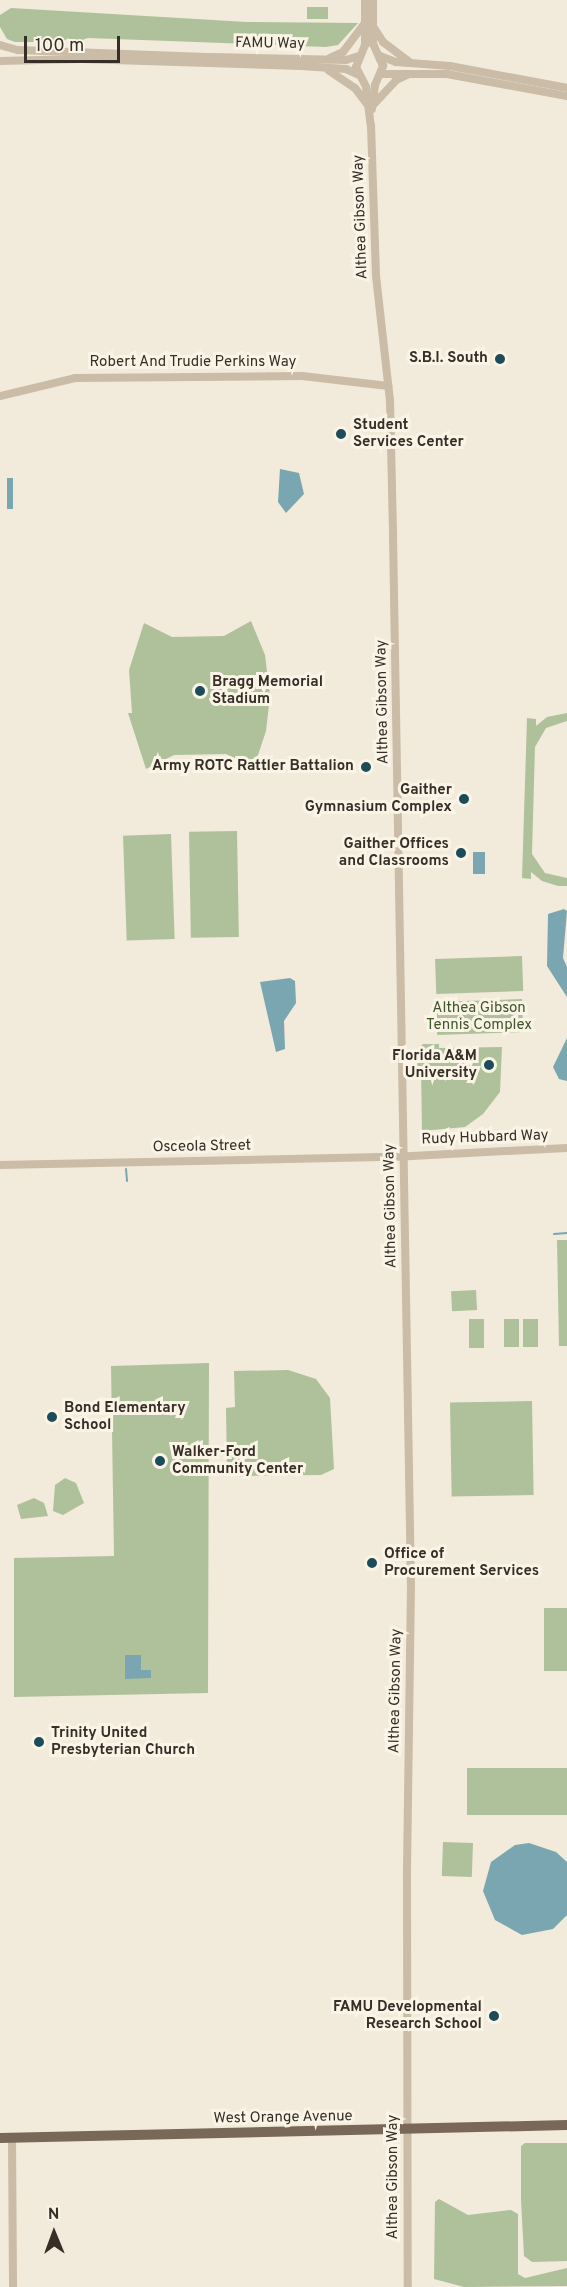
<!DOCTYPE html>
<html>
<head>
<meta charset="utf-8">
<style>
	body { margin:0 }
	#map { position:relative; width:567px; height:2287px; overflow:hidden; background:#f2eadb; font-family:Overpass,sans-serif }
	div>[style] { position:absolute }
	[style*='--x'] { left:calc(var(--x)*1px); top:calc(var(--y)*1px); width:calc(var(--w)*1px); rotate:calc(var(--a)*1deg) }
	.green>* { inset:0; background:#afc19a; transform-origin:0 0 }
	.water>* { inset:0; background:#79a6b0; transform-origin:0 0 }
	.stream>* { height:2px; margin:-1px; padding:0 1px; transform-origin:1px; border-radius:1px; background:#79a6b0 }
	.minor>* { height:8px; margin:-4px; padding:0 4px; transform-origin:4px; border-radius:4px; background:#cabca6 }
	.major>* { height:10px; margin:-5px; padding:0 5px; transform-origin:5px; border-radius:5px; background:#796858 }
	.dots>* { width:16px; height:16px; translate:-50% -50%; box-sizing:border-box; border:3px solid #faf4e7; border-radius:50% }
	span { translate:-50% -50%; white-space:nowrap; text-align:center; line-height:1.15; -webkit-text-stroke:6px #faf4e7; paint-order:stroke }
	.street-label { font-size:15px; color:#362e27 }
	.poi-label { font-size:15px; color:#362e27; font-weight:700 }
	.right { translate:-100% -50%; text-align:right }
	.left { translate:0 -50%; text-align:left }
	.park-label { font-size:15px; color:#3f552a }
	.north { position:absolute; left:24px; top:2203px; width:60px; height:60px; -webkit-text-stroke:4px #faf4e7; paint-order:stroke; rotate:359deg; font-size:16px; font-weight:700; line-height:24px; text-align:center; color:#362e27 }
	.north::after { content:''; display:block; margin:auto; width:21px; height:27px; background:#362e27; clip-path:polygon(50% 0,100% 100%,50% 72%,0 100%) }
	.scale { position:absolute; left:24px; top:36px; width:96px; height:27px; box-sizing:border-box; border:3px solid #362e27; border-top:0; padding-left:8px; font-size:18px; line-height:21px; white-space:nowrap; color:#362e27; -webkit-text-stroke:4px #faf4e7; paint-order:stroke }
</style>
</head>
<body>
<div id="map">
	<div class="green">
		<i style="left:307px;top:7px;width:21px;height:12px"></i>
		<i style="clip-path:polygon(11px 8px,247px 22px,358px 23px,338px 45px,326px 47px,88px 38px,73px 43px,68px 38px,63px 42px,44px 42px,39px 37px,34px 42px,15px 42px,7px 39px,0 27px,0 15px)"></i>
		<i style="clip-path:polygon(251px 621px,265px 655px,270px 696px,266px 731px,254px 767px,226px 754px,174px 755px,146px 769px,128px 713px,132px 713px,129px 670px,144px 623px,172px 637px,224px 636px)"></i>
		<i style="clip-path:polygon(567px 713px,567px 721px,546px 728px,535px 747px,532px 854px,545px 873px,567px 878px,567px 886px,558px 886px,542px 881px,531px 872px,531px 879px,522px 878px,527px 718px,536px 719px,536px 726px,547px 717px)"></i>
		<i style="left:237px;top:831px;width:106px;height:48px;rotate:89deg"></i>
		<i style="left:171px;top:834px;width:105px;height:48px;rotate:88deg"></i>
		<i style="left:522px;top:956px;width:35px;height:87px;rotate:88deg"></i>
		<i style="left:522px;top:999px;width:33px;height:86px;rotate:88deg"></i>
		<i style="clip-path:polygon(423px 1044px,439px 1044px,439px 1048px,502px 1047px,500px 1092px,483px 1114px,465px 1127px,422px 1131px,421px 1068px,416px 1067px,416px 1051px)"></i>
		<i style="clip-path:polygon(557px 1240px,567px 1240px,567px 1346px,559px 1346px)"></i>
		<i style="left:476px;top:1290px;width:20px;height:25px;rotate:87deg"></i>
		<i style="left:469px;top:1319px;width:15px;height:29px"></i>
		<i style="left:504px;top:1319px;width:15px;height:28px"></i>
		<i style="left:523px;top:1319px;width:15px;height:28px"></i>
		<i style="clip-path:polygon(209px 1363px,208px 1693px,14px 1697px,14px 1558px,114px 1556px,111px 1366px)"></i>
		<i style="clip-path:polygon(288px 1370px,316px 1379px,330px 1398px,334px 1469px,321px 1475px,233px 1476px,227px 1469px,226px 1408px,235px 1407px,234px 1371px)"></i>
		<i style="left:532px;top:1401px;width:94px;height:82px;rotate:89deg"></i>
		<i style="clip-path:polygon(65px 1478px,76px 1483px,84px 1503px,63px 1515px,53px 1511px,55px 1485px)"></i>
		<i style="clip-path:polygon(34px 1498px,44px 1503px,48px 1516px,21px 1519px,17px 1505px)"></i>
		<i style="left:567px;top:1608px;width:63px;height:23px;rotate:90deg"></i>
		<i style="left:567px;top:1768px;width:47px;height:100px;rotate:90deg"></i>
		<i style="left:443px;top:1842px;width:30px;height:34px;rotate:2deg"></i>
		<i style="clip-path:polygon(525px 2143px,567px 2143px,567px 2261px,532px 2262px,524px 2256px,521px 2200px,521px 2146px)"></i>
		<i style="clip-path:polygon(439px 2199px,468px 2215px,511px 2210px,518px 2214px,518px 2274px,525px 2278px,567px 2268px,567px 2286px,464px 2287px,434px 2279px,435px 2202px)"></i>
	</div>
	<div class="water">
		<i style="clip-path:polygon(280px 469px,299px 473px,304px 494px,286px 513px,278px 502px)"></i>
		<i style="left:7px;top:478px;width:6px;height:31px"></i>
		<i style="left:473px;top:852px;width:12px;height:22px"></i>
		<i style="clip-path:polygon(564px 909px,567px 911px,563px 958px,567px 967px,567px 997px,547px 966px,548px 914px)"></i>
		<i style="clip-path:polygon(290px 978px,295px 981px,296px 1003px,284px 1021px,285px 1049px,276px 1052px,260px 982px)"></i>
		<i style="clip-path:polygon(567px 1038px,567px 1081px,559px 1079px,553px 1067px)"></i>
		<i style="clip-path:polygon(125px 1655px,141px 1655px,141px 1670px,151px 1670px,151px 1678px,125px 1679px)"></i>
		<i style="clip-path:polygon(529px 1843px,556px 1852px,567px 1862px,567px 1915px,553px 1929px,522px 1935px,495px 1920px,483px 1891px,491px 1862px,515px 1845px)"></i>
	</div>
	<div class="stream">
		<i style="--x:126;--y:1169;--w:12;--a:85"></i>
		<i style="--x:554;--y:1234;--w:13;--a:-4"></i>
	</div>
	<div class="minor">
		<i style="--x:365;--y:0;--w:45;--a:90"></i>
		<i style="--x:365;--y:45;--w:24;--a:112"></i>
		<i style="--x:356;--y:67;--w:22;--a:63"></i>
		<i style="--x:366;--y:87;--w:38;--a:83"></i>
		<i style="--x:371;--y:125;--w:151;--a:88.1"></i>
		<i style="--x:376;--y:276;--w:125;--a:83.6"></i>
		<i style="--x:390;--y:400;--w:136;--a:88.7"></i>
		<i style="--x:393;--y:536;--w:1048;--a:89.02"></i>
		<i style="--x:411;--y:1584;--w:295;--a:90.8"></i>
		<i style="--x:407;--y:1879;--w:408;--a:89.9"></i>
		<i style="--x:374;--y:28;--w:17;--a:57"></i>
		<i style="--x:383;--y:42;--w:34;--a:37"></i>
		<i style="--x:0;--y:45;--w:19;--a:16"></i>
		<i style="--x:18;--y:50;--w:195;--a:2.1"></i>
		<i style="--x:213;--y:57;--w:133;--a:1.3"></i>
		<i style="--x:346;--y:60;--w:14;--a:-17"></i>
		<i style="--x:380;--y:56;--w:17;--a:21"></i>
		<i style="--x:396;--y:62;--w:54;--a:4.2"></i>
		<i style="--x:450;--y:66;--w:119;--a:10.6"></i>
		<i style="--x:330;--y:58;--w:14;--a:-25"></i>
		<i style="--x:343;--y:52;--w:35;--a:-53"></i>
		<i style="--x:0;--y:61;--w:81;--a:-1.4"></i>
		<i style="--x:81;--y:59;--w:220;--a:1.8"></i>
		<i style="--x:301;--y:66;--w:45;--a:3.8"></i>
		<i style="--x:346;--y:69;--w:14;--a:25"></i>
		<i style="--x:328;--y:70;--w:32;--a:34"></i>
		<i style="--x:355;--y:88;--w:20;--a:53"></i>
		<i style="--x:381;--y:74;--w:66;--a:0"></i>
		<i style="--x:447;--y:74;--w:122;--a:10.4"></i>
		<i style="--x:374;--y:104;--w:33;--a:-47"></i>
		<i style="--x:396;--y:80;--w:14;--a:-25"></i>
		<i style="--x:372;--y:109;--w:24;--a:-83"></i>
		<i style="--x:375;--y:85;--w:21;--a:-67"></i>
		<i style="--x:383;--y:66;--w:24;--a:-114"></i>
		<i style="--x:373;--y:44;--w:44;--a:-90"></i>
		<i style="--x:0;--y:396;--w:77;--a:-13.5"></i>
		<i style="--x:75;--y:378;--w:227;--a:-0.5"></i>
		<i style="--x:302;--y:376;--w:87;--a:6.6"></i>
		<i style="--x:0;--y:1165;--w:393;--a:-1.2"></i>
		<i style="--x:393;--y:1157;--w:174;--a:-3"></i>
		<i style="--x:12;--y:2138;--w:149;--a:89.6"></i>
	</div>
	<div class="major">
		<i style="--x:0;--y:2138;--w:567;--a:-1.31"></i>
	</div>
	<div class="dots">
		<i style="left:500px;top:359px;background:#1c4c59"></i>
		<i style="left:341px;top:434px;background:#1c4c59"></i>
		<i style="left:200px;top:691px;background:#1c4c59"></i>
		<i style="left:366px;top:767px;background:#1c4c59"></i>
		<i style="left:464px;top:799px;background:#1c4c59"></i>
		<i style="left:461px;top:853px;background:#1c4c59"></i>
		<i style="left:489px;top:1065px;background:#1c4c59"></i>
		<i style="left:52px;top:1417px;background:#1c4c59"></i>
		<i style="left:160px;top:1461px;background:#1c4c59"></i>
		<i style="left:372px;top:1563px;background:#1c4c59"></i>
		<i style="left:39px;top:1742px;background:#1c4c59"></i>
		<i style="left:494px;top:2016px;background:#1c4c59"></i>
	</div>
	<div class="street-label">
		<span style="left:270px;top:44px;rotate:1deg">FAMU Way</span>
		<span style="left:361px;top:217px;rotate:-92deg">Althea Gibson Way</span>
		<span style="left:193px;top:363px">Robert And Trudie Perkins Way</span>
		<span style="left:383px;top:702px;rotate:-91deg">Althea Gibson Way</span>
		<span style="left:485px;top:1138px;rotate:-2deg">Rudy Hubbard Way</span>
		<span style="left:202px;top:1147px;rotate:-1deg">Osceola Street</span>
		<span style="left:391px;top:1206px;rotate:-91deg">Althea Gibson Way</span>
		<span style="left:396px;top:1691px;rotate:-89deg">Althea Gibson Way</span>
		<span style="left:283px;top:2118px;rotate:-1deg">West Orange Avenue</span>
		<span style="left:394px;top:2177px;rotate:-90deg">Althea Gibson Way</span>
	</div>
	<div class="poi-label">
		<span class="right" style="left:488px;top:359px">S.B.I. South</span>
		<span class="left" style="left:353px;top:434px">Student<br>Services Center</span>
		<span class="left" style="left:212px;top:691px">Bragg Memorial<br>Stadium</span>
		<span class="right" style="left:354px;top:767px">Army ROTC Rattler Battalion</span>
		<span class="right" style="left:452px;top:799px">Gaither<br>Gymnasium Complex</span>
		<span class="right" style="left:449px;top:853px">Gaither Offices<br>and Classrooms</span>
		<span class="right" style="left:477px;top:1065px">Florida A&amp;M<br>University</span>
		<span class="left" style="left:64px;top:1417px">Bond Elementary<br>School</span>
		<span class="left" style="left:172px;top:1461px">Walker-Ford<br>Community Center</span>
		<span class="left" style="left:384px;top:1563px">Office of<br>Procurement Services</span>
		<span class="left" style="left:51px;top:1742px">Trinity United<br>Presbyterian Church</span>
		<span class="right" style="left:482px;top:2016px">FAMU Developmental<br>Research School</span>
	</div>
	<div class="park-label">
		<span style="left:479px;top:1017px">Althea Gibson<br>Tennis Complex</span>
	</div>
	<div class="north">N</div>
	<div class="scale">100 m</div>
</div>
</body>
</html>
